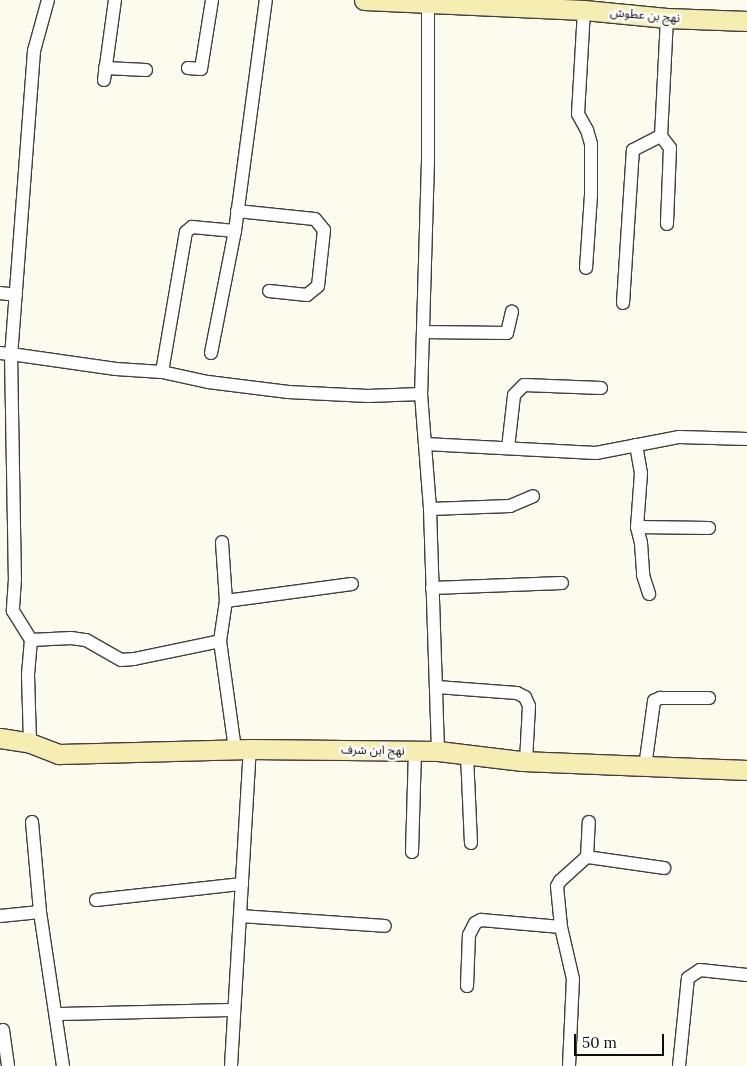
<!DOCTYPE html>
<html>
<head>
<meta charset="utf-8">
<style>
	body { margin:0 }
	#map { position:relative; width:747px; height:1066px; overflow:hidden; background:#fdfaee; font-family:Lora,"Noto Sans Arabic",serif }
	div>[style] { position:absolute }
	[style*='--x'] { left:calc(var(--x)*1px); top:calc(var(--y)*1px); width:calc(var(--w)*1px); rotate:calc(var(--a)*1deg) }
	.roads { filter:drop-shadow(1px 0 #3f3f3f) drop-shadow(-1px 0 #3f3f3f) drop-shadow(0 1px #3f3f3f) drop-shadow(0 -1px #3f3f3f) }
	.street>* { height:12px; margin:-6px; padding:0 6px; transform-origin:6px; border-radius:6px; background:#fff }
	.secondary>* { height:19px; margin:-9.5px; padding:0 9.5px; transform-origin:9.5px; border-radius:9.5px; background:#f5edb1 }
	span { translate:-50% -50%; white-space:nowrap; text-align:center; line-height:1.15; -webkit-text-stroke:5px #fff; paint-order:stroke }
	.street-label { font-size:12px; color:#0c0c0c }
	.scale { position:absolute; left:574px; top:1034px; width:90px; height:22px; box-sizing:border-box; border:2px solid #0c0c0c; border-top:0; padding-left:6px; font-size:15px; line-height:18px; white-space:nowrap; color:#0c0c0c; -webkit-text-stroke:4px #fff; paint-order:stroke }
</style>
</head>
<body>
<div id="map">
	<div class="roads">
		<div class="street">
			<i style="--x:48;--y:0;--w:53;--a:105.4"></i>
			<i style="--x:34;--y:51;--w:304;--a:94.3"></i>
			<i style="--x:11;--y:354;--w:106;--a:8.1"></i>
			<i style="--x:116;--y:369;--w:46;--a:3.7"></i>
			<i style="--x:162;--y:372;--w:47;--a:12.3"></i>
			<i style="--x:208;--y:382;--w:81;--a:7.1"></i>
			<i style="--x:288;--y:392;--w:80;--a:2.9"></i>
			<i style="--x:368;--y:396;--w:53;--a:-2.2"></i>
			<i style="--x:428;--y:3;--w:158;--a:90"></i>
			<i style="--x:428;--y:161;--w:233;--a:91.7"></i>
			<i style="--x:421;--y:394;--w:115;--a:85.5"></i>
			<i style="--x:430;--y:509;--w:242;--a:88.1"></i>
			<i style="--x:584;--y:10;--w:104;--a:93.3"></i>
			<i style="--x:578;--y:114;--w:18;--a:61"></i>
			<i style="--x:587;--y:130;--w:15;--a:74"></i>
			<i style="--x:591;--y:144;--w:51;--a:90"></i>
			<i style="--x:591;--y:195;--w:73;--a:93.9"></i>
			<i style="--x:667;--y:18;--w:118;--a:92.9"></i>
			<i style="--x:661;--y:136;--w:15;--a:53"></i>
			<i style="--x:670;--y:148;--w:76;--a:92.3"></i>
			<i style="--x:105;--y:68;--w:41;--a:2.8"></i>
			<i style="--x:188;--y:68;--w:13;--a:4"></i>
			<i style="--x:201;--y:69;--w:70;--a:-80.9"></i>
			<i style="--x:104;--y:80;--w:81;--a:-82.2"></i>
			<i style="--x:237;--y:211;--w:78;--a:5.9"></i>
			<i style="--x:315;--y:219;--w:14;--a:51"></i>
			<i style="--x:324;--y:230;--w:56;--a:96.1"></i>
			<i style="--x:318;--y:286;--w:14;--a:141"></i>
			<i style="--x:307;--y:295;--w:38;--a:-174"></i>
			<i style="--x:0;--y:293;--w:16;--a:7"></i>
			<i style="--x:623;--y:303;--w:153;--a:-86.3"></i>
			<i style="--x:633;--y:150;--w:31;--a:-27"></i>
			<i style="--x:423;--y:332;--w:84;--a:0.7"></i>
			<i style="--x:507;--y:333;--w:22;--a:-77"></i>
			<i style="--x:0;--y:353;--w:11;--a:5"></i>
			<i style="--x:11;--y:354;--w:225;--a:89"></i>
			<i style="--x:15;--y:579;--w:32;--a:94"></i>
			<i style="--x:13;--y:611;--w:34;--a:58"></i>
			<i style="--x:31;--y:640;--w:35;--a:95"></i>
			<i style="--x:28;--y:675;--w:68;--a:88.3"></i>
			<i style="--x:211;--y:353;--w:124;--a:-78.9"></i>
			<i style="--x:162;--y:372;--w:142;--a:-80.3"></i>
			<i style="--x:186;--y:232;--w:8;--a:-40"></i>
			<i style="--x:192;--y:227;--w:43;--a:5.3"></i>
			<i style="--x:235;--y:231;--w:233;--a:-82.4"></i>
			<i style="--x:425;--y:444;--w:171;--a:3"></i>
			<i style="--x:596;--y:453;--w:85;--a:-10.9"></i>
			<i style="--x:679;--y:437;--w:68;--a:1.7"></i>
			<i style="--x:636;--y:445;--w:28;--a:80"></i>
			<i style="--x:641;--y:473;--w:54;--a:94.2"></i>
			<i style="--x:637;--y:527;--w:16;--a:76"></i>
			<i style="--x:641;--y:543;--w:32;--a:86"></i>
			<i style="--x:643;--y:575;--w:20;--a:72"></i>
			<i style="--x:508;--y:448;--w:53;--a:-83.5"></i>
			<i style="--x:514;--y:395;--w:14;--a:-45"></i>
			<i style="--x:524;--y:385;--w:77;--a:2.2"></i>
			<i style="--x:430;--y:509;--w:80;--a:-2.1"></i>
			<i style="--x:510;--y:506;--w:25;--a:-23"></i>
			<i style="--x:637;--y:527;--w:72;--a:0.8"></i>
			<i style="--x:432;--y:588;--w:130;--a:-2.2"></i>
			<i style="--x:226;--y:601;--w:127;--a:-7.7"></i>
			<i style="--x:31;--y:640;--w:40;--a:-2.9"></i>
			<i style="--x:71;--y:638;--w:15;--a:8"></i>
			<i style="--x:86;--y:640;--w:40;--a:29.7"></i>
			<i style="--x:121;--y:660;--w:13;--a:-4"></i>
			<i style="--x:134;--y:659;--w:88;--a:-11.8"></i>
			<i style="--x:220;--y:641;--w:40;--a:-81.5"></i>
			<i style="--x:226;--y:601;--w:59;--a:-93.9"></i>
			<i style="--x:220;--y:641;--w:109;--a:82.1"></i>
			<i style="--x:437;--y:687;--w:80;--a:4.3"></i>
			<i style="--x:517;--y:693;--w:9;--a:27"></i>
			<i style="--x:525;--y:697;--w:10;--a:66"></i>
			<i style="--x:529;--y:706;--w:55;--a:93.1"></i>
			<i style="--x:467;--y:755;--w:88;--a:87.4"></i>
			<i style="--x:645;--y:767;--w:67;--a:-82.2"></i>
			<i style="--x:654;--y:701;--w:7;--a:-27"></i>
			<i style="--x:660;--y:698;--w:49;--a:0"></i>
			<i style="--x:32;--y:822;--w:90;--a:84.9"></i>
			<i style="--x:412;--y:852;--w:101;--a:-88.3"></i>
			<i style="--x:587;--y:857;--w:35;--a:-87"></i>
			<i style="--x:96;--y:900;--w:147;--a:-6.3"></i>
			<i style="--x:0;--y:916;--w:40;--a:-5.7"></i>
			<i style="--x:40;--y:912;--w:156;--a:81.5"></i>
			<i style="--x:240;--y:916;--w:145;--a:3.9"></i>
			<i style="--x:467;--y:986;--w:51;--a:-87.8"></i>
			<i style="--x:469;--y:935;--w:13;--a:-63"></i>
			<i style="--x:475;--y:923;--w:7;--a:-27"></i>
			<i style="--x:481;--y:920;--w:80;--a:5"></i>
			<i style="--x:56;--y:1014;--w:178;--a:-1.3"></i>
			<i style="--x:3;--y:1030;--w:36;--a:82"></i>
			<i style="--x:231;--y:1066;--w:318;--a:-86.6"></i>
			<i style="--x:569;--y:1066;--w:87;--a:-87.4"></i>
			<i style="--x:573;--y:979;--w:53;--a:-103"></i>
			<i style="--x:561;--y:927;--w:41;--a:-95.6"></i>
			<i style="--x:557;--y:886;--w:6;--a:-59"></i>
			<i style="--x:560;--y:881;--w:36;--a:-42"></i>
			<i style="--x:587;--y:857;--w:78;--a:8.1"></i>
			<i style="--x:679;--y:1066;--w:88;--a:-84.2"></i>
			<i style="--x:688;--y:978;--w:14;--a:-34"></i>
			<i style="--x:700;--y:970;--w:47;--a:6.1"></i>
		</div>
		<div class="secondary">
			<i style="--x:364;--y:0;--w:220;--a:2.6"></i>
			<i style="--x:584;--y:10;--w:83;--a:5.5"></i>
			<i style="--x:667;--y:18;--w:80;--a:2.1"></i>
			<i style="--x:0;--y:738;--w:30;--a:9"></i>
			<i style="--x:30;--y:743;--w:31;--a:21"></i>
			<i style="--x:59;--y:754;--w:191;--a:-1.5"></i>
			<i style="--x:250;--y:749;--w:188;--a:0.6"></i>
			<i style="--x:438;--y:751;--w:85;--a:6.8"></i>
			<i style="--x:522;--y:761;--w:225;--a:2.3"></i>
		</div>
	</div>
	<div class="street-label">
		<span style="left:645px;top:15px;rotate:5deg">نهج بن عطوش</span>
		<span style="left:373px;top:750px;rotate:1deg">نهج ابن شرف</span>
	</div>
	<div class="scale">50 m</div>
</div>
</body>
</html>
